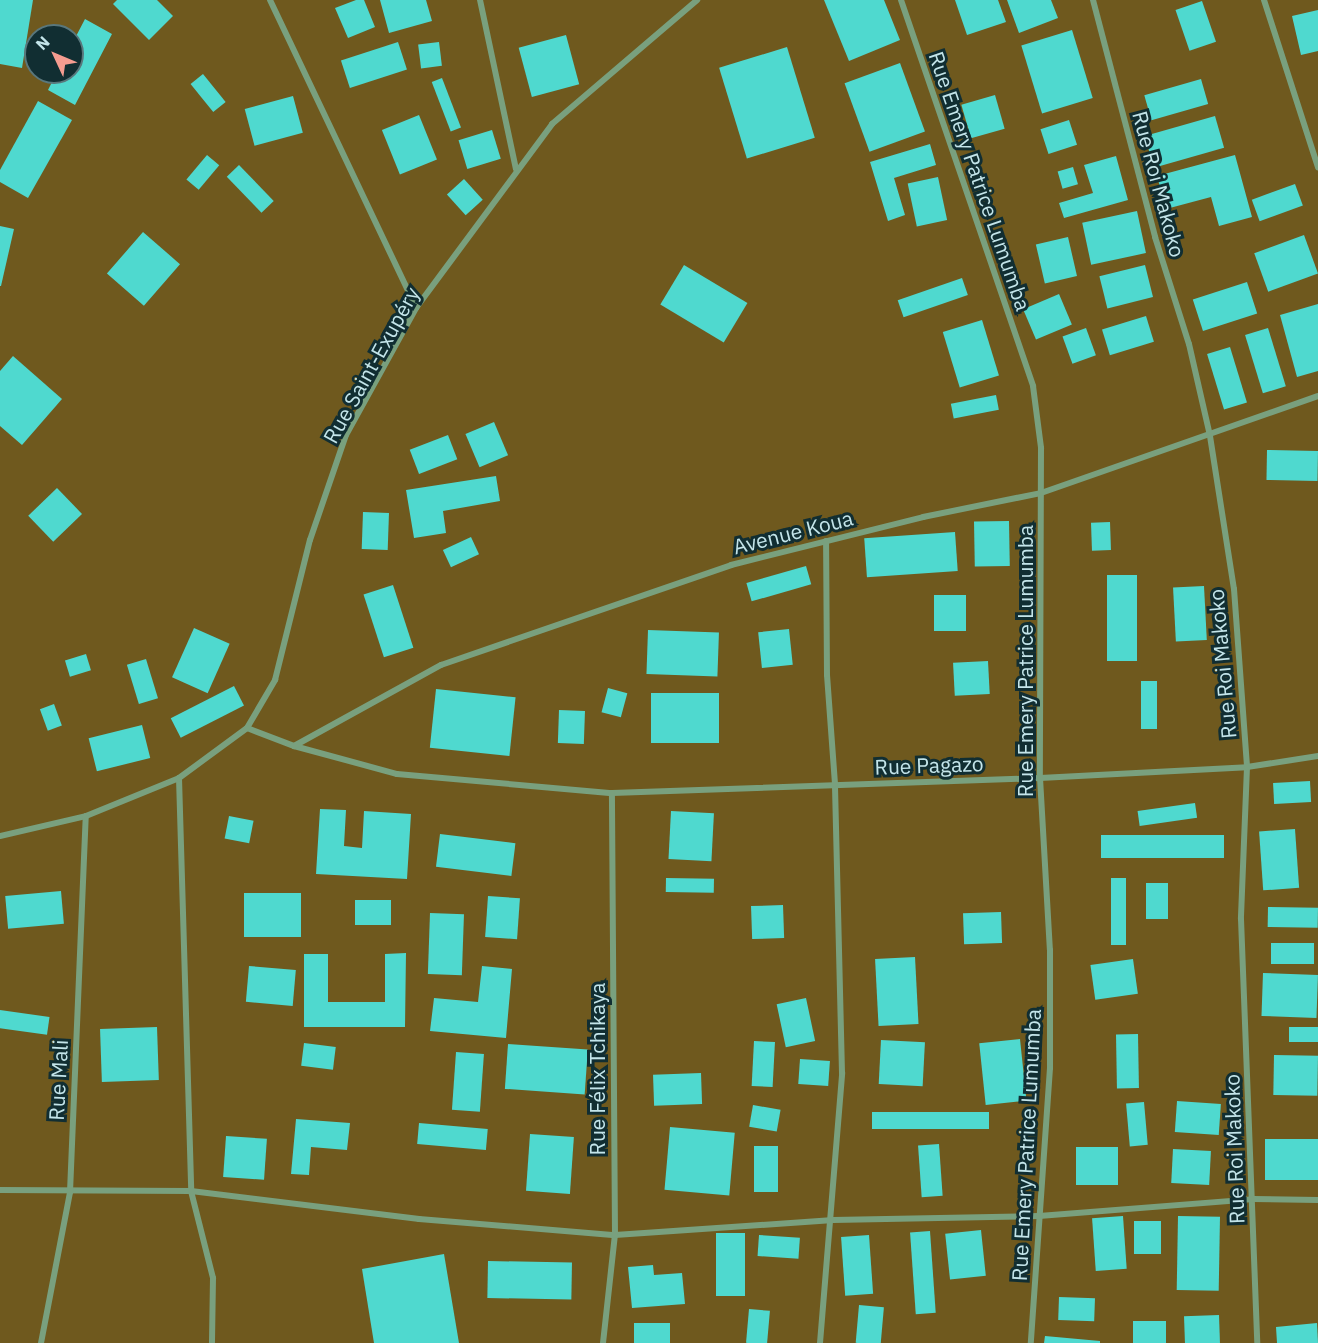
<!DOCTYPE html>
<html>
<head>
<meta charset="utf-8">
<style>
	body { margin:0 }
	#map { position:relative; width:1318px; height:1343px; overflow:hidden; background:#144a52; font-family:"IBM Plex Sans",sans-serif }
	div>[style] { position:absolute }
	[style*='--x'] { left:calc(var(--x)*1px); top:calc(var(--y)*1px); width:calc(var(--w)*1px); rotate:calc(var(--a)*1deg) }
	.green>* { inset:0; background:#6f591e }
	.building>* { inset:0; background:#4fd9cf; transform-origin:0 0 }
	.street>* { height:6px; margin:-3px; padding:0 3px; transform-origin:3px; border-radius:3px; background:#79a07e }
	span { translate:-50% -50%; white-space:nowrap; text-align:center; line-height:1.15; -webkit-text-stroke:6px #112e32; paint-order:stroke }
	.street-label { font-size:21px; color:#c4e5ea }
	.north { position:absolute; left:24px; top:24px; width:60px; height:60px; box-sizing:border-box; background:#112e32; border:2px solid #59777c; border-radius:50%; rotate:314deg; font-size:16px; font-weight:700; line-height:24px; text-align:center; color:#c4e5ea }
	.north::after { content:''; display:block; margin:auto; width:21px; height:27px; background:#f59c90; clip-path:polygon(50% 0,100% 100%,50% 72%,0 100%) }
</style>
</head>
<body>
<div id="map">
	<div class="green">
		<i style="clip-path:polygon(evenodd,0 0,1318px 0,1318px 1343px,0 1343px,0 0,36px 36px,72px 36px,72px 72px,36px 72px,36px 36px)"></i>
	</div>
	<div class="building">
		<i style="clip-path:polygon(0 0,33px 0,22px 68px,0 64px)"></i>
		<i style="clip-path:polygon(117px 0,157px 0,173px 16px,149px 40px,113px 4px)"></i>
		<i style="clip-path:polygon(356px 0,364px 0,375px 27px,348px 38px,335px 8px)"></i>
		<i style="clip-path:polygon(380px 0,426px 0,432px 21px,389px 33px)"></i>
		<i style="clip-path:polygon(824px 0,884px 0,900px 40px,849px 61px)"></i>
		<i style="clip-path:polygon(955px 0,998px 0,1006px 22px,967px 35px)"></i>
		<i style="clip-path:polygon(1007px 0,1051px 0,1058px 18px,1019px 33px)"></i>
		<i style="left:1202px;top:1px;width:43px;height:28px;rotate:71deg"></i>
		<i style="clip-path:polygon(1318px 10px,1318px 51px,1301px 55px,1292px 16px)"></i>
		<i style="clip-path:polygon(85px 19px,112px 34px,75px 105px,48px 90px,57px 72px,72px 72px,72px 44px)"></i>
		<i style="left:1072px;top:30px;width:71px;height:53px;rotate:73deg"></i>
		<i style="left:566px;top:35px;width:51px;height:49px;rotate:75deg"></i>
		<i style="left:398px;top:42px;width:29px;height:60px;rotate:72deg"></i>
		<i style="left:439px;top:42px;width:24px;height:21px;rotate:83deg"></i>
		<i style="left:787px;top:47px;width:95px;height:71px;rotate:73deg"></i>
		<i style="left:900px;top:63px;width:73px;height:59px;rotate:70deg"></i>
		<i style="left:203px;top:74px;width:36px;height:16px;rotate:51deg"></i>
		<i style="left:442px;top:78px;width:53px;height:11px;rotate:69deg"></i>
		<i style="left:1201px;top:79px;width:26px;height:59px;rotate:74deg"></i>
		<i style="left:995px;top:95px;width:35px;height:35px;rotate:74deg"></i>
		<i style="left:293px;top:96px;width:38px;height:50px;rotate:75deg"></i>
		<i style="clip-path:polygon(38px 101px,72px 120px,28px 198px,0 182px,0 170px)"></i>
		<i style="left:419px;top:115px;width:48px;height:40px;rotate:68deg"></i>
		<i style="left:1215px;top:116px;width:33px;height:73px;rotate:74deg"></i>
		<i style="left:1069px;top:120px;width:26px;height:30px;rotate:72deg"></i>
		<i style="left:492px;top:130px;width:30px;height:35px;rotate:73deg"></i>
		<i style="clip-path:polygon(930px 144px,936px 165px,894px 178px,905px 215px,888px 221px,870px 162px)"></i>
		<i style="left:207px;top:155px;width:16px;height:32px;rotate:40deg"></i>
		<i style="clip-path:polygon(1235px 155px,1252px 217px,1219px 226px,1211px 197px,1166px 209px,1157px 176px)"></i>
		<i style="clip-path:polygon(1116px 156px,1128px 200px,1064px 218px,1059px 203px,1093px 193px,1084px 165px)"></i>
		<i style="left:239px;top:165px;width:50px;height:17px;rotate:46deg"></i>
		<i style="left:1073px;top:167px;width:18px;height:16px;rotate:74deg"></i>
		<i style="left:938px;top:177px;width:44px;height:31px;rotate:78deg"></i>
		<i style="left:464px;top:179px;width:28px;height:23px;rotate:48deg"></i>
		<i style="left:1295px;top:184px;width:23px;height:46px;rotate:70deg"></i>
		<i style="left:1137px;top:211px;width:43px;height:56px;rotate:78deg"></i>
		<i style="clip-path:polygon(0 226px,14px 229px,1px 286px,0 286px)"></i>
		<i style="left:143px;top:232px;width:49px;height:55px;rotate:41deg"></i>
		<i style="left:1304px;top:235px;width:41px;height:53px;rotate:70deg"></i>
		<i style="left:1068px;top:237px;width:40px;height:33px;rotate:77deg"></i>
		<i style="left:684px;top:265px;width:74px;height:46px;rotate:31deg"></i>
		<i style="left:1145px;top:265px;width:33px;height:47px;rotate:76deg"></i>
		<i style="left:962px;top:278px;width:18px;height:68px;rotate:71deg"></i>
		<i style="left:1247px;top:282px;width:33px;height:57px;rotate:72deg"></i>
		<i style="left:1059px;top:294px;width:33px;height:39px;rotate:67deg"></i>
		<i style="clip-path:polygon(1318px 304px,1318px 371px,1297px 377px,1280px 315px)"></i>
		<i style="left:1146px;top:316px;width:27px;height:46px;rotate:73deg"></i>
		<i style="left:982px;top:320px;width:58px;height:41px;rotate:73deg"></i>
		<i style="left:1086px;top:328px;width:29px;height:25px;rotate:70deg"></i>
		<i style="left:1268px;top:328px;width:61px;height:24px;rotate:73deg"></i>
		<i style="left:1230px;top:347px;width:58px;height:24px;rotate:73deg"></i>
		<i style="clip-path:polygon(13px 356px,62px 399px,22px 445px,0 426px,0 371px)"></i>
		<i style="left:996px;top:395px;width:15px;height:46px;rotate:79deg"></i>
		<i style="left:494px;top:422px;width:36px;height:31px;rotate:67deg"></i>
		<i style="left:448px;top:435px;width:26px;height:41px;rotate:69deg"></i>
		<i style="left:1267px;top:450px;width:51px;height:30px;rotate:1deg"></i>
		<i style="clip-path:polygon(496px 476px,500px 501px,443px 511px,446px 533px,414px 538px,406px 490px)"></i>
		<i style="left:57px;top:488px;width:36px;height:40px;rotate:46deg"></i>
		<i style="left:363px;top:512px;width:26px;height:37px;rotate:2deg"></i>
		<i style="left:1009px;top:521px;width:45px;height:35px;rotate:89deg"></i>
		<i style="left:1110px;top:522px;width:28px;height:19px;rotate:88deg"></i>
		<i style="left:955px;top:532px;width:39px;height:91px;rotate:86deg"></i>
		<i style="left:471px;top:537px;width:19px;height:31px;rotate:65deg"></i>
		<i style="left:806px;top:566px;width:19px;height:62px;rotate:74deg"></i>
		<i style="left:1107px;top:575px;width:30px;height:86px"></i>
		<i style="left:393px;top:585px;width:66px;height:31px;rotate:72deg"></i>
		<i style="left:1204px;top:586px;width:54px;height:31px;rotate:87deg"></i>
		<i style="left:934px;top:595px;width:32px;height:36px"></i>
		<i style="left:194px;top:628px;width:39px;height:54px;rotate:24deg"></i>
		<i style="left:789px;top:629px;width:36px;height:31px;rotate:84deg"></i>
		<i style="left:648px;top:630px;width:71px;height:44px;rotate:2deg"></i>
		<i style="left:86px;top:654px;width:17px;height:22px;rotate:73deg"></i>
		<i style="left:146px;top:659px;width:41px;height:20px;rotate:73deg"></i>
		<i style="left:988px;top:661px;width:33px;height:35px;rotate:87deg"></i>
		<i style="left:1141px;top:681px;width:16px;height:48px"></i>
		<i style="left:234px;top:686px;width:22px;height:71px;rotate:63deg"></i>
		<i style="left:608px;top:688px;width:20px;height:25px;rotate:15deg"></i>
		<i style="left:436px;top:689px;width:80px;height:59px;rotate:6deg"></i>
		<i style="left:719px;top:693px;width:50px;height:68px;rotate:90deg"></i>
		<i style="left:54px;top:704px;width:23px;height:15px;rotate:70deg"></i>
		<i style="left:559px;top:710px;width:26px;height:33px;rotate:2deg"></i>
		<i style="left:142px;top:725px;width:34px;height:55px;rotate:76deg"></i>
		<i style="left:1310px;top:781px;width:21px;height:37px;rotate:87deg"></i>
		<i style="left:1195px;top:803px;width:15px;height:58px;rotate:82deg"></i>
		<i style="clip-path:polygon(320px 809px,346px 810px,344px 846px,362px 848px,364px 811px,411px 814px,407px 879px,316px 874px)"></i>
		<i style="left:671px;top:811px;width:43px;height:48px;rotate:3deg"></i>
		<i style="left:229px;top:816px;width:25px;height:23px;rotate:11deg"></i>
		<i style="left:1295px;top:829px;width:59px;height:36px;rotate:86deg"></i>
		<i style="left:440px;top:834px;width:76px;height:33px;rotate:7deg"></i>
		<i style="left:1224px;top:835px;width:23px;height:123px;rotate:90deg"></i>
		<i style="left:666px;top:878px;width:48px;height:14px;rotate:1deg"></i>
		<i style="left:1111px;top:878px;width:15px;height:67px"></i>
		<i style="left:1168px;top:883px;width:36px;height:22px;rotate:90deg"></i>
		<i style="left:61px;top:891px;width:33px;height:56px;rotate:85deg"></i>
		<i style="left:244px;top:893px;width:57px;height:44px"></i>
		<i style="left:488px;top:896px;width:32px;height:41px;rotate:4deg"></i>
		<i style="left:391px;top:900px;width:25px;height:36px;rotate:90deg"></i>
		<i style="left:783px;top:905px;width:33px;height:32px;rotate:88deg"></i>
		<i style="left:1268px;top:907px;width:50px;height:20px;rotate:1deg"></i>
		<i style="left:1001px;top:912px;width:31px;height:38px;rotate:88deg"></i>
		<i style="left:430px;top:913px;width:34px;height:61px;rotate:2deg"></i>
		<i style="left:1271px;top:943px;width:43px;height:21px"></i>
		<i style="clip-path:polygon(406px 953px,405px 1027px,304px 1027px,304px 954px,328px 954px,328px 1002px,385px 1002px,385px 954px)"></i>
		<i style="left:915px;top:957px;width:67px;height:40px;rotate:87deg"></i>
		<i style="left:1133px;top:959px;width:35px;height:43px;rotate:82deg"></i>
		<i style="left:249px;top:966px;width:47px;height:36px;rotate:5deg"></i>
		<i style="clip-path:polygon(482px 966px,512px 969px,506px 1038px,430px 1031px,434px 998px,478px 1002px)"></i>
		<i style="left:1263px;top:973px;width:55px;height:43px;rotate:2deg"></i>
		<i style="left:806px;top:998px;width:44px;height:30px;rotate:78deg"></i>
		<i style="left:0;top:1010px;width:50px;height:18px;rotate:8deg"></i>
		<i style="left:157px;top:1027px;width:53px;height:57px;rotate:88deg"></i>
		<i style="left:1289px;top:1027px;width:29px;height:15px"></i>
		<i style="left:1138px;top:1034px;width:54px;height:22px;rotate:89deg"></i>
		<i style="left:1020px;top:1039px;width:62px;height:41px;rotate:84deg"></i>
		<i style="left:881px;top:1040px;width:44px;height:44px;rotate:3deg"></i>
		<i style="left:754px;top:1041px;width:21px;height:45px;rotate:3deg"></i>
		<i style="left:304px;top:1043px;width:32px;height:23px;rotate:7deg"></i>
		<i style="left:508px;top:1044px;width:80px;height:45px;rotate:4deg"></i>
		<i style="left:456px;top:1052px;width:28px;height:58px;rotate:4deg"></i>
		<i style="left:1274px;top:1055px;width:44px;height:40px;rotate:1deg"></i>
		<i style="left:800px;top:1059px;width:30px;height:25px;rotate:4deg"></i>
		<i style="left:701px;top:1073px;width:31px;height:48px;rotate:88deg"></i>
		<i style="left:1177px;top:1101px;width:44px;height:31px;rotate:4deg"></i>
		<i style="left:1144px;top:1102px;width:43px;height:18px;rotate:85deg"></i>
		<i style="left:753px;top:1105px;width:28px;height:22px;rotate:10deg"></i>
		<i style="left:989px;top:1112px;width:17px;height:117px;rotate:90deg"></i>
		<i style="clip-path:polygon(296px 1119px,350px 1123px,347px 1150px,311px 1147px,309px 1175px,291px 1174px)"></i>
		<i style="left:419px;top:1123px;width:69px;height:21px;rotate:5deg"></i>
		<i style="left:670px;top:1127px;width:65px;height:63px;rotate:5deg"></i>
		<i style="left:530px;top:1134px;width:44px;height:57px;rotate:4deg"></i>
		<i style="left:226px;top:1136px;width:41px;height:41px;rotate:4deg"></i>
		<i style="left:1318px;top:1139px;width:41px;height:53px;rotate:90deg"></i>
		<i style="left:939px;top:1144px;width:52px;height:21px;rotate:86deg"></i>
		<i style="left:754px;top:1146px;width:24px;height:46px"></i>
		<i style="left:1076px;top:1147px;width:42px;height:38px"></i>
		<i style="left:1173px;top:1149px;width:38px;height:34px;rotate:3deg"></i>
		<i style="left:1123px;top:1216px;width:53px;height:31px;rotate:86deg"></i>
		<i style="left:1178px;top:1216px;width:42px;height:74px;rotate:1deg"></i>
		<i style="left:1134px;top:1221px;width:27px;height:33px"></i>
		<i style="left:981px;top:1230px;width:46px;height:36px;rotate:84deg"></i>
		<i style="left:930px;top:1231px;width:82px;height:20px;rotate:86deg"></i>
		<i style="left:745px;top:1233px;width:63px;height:29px;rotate:90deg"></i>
		<i style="left:759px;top:1235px;width:41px;height:21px;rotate:4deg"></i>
		<i style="left:869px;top:1235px;width:59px;height:28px;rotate:86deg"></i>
		<i style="clip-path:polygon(444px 1254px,459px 1343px,374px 1343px,362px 1269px)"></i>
		<i style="left:488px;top:1261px;width:84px;height:37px;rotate:1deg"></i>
		<i style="clip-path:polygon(653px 1265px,654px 1275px,682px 1273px,685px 1304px,632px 1308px,628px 1267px)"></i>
		<i style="left:1059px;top:1297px;width:36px;height:23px;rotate:2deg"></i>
		<i style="left:859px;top:1305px;width:25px;height:38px;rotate:5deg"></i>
		<i style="left:749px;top:1309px;width:21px;height:34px;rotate:5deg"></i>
		<i style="left:1219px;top:1315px;width:28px;height:35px;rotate:88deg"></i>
		<i style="left:1166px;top:1321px;width:22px;height:33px;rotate:90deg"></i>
		<i style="left:634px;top:1323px;width:36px;height:20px"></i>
		<i style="clip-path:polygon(1317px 1323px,1318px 1343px,1277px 1343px,1276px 1327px)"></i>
		<i style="clip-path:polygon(1045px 1336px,1100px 1341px,1100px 1343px,1044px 1343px)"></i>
	</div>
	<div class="street">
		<i style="--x:270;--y:0;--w:341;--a:64.6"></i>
		<i style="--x:480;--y:0;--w:173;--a:78"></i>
		<i style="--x:901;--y:0;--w:408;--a:71.1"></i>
		<i style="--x:1033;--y:386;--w:63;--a:82.6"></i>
		<i style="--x:1041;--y:448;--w:330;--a:90.2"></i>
		<i style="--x:1040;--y:778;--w:172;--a:86.7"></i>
		<i style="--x:1050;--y:950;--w:118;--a:90"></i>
		<i style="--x:1050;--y:1068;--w:276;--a:94"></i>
		<i style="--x:1093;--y:0;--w:245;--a:75.3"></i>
		<i style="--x:1155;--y:237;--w:112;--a:72.4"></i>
		<i style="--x:1189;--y:344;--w:94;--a:77.1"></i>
		<i style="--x:1210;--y:436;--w:155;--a:81.1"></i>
		<i style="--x:1234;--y:589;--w:178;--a:85.8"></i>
		<i style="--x:1247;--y:767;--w:152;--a:92.3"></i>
		<i style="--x:1241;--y:919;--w:424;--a:87.8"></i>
		<i style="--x:1264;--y:0;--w:176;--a:72.1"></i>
		<i style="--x:247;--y:728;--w:50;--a:21"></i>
		<i style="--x:294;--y:746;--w:107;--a:15.2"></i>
		<i style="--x:397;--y:774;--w:216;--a:5.1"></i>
		<i style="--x:612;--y:793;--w:428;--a:-2"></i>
		<i style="--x:1040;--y:778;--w:207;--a:-3"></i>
		<i style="--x:1247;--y:767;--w:72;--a:-8.8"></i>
		<i style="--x:294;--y:746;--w:168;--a:-28.9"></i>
		<i style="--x:441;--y:665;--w:307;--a:-19"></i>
		<i style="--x:731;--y:565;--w:198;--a:-14"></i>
		<i style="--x:923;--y:517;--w:120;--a:-11.5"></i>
		<i style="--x:1041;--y:493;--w:293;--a:-19.3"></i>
		<i style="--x:179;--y:778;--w:413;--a:88.3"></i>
		<i style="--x:191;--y:1191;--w:90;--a:75.8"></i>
		<i style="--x:213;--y:1278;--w:65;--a:90.9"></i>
		<i style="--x:0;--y:836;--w:88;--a:-13.1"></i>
		<i style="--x:86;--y:816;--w:100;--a:-22.2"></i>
		<i style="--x:179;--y:778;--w:84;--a:-36.3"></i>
		<i style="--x:247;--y:728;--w:56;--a:-59.7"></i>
		<i style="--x:275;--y:680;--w:144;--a:-76"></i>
		<i style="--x:310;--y:540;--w:111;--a:-71.1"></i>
		<i style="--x:346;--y:435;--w:145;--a:-61.1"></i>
		<i style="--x:416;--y:308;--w:229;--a:-53.5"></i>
		<i style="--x:552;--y:124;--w:191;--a:-40.5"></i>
		<i style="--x:0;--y:1190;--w:191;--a:0.3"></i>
		<i style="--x:191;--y:1191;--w:230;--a:7"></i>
		<i style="--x:419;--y:1219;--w:197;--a:4.7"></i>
		<i style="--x:615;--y:1235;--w:219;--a:-3.9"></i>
		<i style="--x:833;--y:1220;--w:206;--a:-1.1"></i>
		<i style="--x:1039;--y:1216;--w:215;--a:-4.5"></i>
		<i style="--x:1253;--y:1199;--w:65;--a:0.9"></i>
		<i style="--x:41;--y:1343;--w:154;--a:-79.1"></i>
		<i style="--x:70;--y:1192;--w:376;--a:-87.6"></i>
		<i style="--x:603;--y:1343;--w:109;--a:-83.7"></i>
		<i style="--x:615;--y:1235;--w:442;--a:-90.4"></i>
		<i style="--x:820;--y:1343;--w:271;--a:-85.3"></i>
		<i style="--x:842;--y:1073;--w:289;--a:-91.4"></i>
		<i style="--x:835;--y:784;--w:109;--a:-94.2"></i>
		<i style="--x:827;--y:675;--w:134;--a:-90.4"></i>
	</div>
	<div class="street-label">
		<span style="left:980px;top:181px;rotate:71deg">Rue Emery Patrice Lumumba</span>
		<span style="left:1159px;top:184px;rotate:75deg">Rue Roi Makoko</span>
		<span style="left:371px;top:365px;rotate:-61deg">Rue Saint-Exupéry</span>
		<span style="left:793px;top:532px;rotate:-14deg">Avenue Koua</span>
		<span style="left:1025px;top:661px;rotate:-90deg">Rue Emery Patrice Lumumba</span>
		<span style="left:1222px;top:664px;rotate:-95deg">Rue Roi Makoko</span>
		<span style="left:929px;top:765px;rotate:-2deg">Rue Pagazo</span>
		<span style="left:597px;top:1069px;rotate:-90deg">Rue Félix Tchikaya</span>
		<span style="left:58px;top:1080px;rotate:-87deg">Rue Mali</span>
		<span style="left:1026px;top:1145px;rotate:-87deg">Rue Emery Patrice Lumumba</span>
		<span style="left:1234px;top:1149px;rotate:-92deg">Rue Roi Makoko</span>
	</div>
	<div class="north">N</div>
</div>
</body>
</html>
